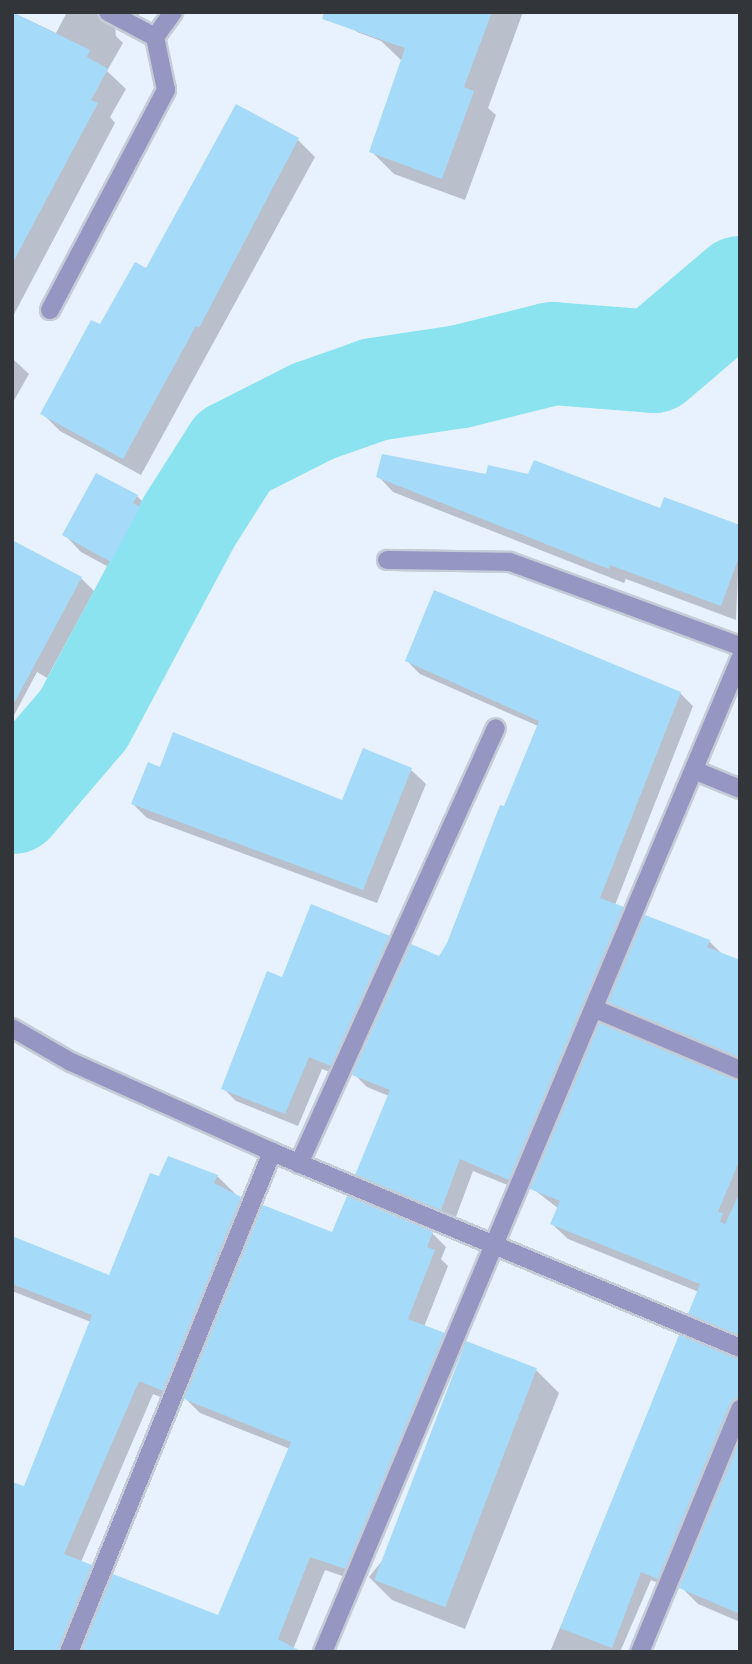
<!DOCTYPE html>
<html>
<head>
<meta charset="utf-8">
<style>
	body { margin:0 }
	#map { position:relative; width:752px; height:1664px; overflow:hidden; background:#e8f1fe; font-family:Quicksand,sans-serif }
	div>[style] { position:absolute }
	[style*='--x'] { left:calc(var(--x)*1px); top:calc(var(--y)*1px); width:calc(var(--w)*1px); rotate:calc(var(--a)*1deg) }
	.shadow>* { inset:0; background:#0003 }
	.river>* { height:103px; margin:-51.5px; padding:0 51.5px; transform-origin:51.5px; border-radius:51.5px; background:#8be3ef }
	.building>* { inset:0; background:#a5dbf8; transform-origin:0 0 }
	.roads { filter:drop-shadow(2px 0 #c4ccd7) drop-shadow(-2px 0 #c4ccd7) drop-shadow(0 2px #c4ccd7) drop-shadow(0 -2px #c4ccd7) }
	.minor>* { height:18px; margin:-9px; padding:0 9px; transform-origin:9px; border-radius:9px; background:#9696c3 }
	span { translate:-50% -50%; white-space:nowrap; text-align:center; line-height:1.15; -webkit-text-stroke:5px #fdfdfd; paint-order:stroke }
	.frame { position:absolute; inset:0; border:14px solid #32363b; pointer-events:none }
</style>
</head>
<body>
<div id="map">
	<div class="shadow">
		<i style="clip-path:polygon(12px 12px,56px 33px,67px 12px,140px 12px,135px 21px,126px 18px,115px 26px,116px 36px,123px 43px,107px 71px,126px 89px,110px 117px,115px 123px,12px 318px)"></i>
		<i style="clip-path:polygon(337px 12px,523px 12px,488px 108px,496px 115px,465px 200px,394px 174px,371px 151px,402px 61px,381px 41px,357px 32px)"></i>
		<i style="clip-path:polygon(298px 140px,315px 157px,141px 475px,60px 431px,43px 414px,100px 327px,147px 270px)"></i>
		<i style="clip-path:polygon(12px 358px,29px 374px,12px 404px)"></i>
		<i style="clip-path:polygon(378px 476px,740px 527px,736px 620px,626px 579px,624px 583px,393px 492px)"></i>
		<i style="clip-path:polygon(137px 496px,155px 514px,151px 520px,157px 526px,129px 578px,81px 552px,64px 534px)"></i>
		<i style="clip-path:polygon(12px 569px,81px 578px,94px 591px,47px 678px,37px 672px,12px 719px)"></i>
		<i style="clip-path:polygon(407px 661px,680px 693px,693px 706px,615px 905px,635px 921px,522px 1191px,473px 1171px,454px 1222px,370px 1187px,357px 1174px,389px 1096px,367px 1087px,354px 1074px,449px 944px,538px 726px,420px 674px)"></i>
		<i style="clip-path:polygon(161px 769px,343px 803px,411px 770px,426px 784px,377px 903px,147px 818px,133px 804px)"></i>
		<i style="clip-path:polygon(389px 937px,401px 950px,343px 1077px,322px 1069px,298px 1126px,236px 1101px,223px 1088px,283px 980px)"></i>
		<i style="clip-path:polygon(709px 941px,722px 954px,740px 962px,740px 1065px,626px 1017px,610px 1002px)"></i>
		<i style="clip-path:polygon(740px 1081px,740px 1343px,706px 1329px,690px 1314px,699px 1292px,568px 1239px,552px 1224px,559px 1209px,532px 1188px)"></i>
		<i style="clip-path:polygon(217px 1176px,255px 1213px,177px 1404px,153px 1394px,81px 1562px,105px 1581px,76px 1652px,12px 1652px,25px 1488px,91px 1322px,12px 1291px,12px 1238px,110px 1277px,160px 1178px)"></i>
		<i style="clip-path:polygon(432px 1233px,446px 1247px,441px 1259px,448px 1266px,424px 1327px,444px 1334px,458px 1349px,360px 1582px,325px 1570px,292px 1652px,219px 1618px,290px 1449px,200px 1413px,186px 1399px,333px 1234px)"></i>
		<i style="clip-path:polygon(680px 1337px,740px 1406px,667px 1587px,651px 1580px,620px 1652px,550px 1652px)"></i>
		<i style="clip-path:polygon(536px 1370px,559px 1393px,465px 1629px,392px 1600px,369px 1577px)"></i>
		<i style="clip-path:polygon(740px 1437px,740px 1622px,698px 1604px,681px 1587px)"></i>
	</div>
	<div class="river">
		<i style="--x:12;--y:802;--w:109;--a:-49.5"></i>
		<i style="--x:83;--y:719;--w:223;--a:-61.9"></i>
		<i style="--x:188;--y:522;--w:84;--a:-57.6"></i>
		<i style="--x:233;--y:451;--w:89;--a:-26.9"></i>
		<i style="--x:312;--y:411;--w:66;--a:-19.5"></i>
		<i style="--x:374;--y:389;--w:87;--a:-8.6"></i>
		<i style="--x:460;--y:376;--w:95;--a:-14"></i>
		<i style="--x:552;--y:353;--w:101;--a:4.5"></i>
		<i style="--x:653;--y:361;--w:114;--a:-40.4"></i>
	</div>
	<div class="building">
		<i style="clip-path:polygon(12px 12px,90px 50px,87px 57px,108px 69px,91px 100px,98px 103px,12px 264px)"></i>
		<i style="clip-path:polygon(324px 12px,492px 12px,464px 87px,474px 91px,442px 179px,369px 152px,405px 48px,322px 19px)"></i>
		<i style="clip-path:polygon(236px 104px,299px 138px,199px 328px,196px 326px,123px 459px,40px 414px,91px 320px,100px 324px,135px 262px,146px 268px)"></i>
		<i style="clip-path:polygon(382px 454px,486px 474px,488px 465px,528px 474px,534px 460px,660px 508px,664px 497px,740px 525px,740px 554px,721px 606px,610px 565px,609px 569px,376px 477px)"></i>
		<i style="clip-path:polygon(96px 473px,138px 495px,133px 503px,140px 507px,111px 562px,62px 535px)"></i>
		<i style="clip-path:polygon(12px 540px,82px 577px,12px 707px)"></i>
		<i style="clip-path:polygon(434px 590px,681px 692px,600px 898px,624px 907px,509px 1180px,460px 1159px,441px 1210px,355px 1175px,390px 1090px,352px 1075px,411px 944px,439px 956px,447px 943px,500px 805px,504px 806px,539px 721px,405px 661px)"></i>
		<i style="clip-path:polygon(173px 732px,342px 800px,363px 748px,412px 768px,363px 890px,131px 804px,148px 762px,160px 767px)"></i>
		<i style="clip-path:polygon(311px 904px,390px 936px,331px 1066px,309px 1057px,285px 1114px,221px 1089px,267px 971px,282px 977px)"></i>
		<i style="clip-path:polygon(645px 915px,710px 940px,707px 947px,740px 960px,740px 1058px,608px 1002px)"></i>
		<i style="clip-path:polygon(599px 1023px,740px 1081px,740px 1159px,718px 1212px,723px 1213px,720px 1222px,725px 1224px,740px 1192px,740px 1336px,688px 1314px,700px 1284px,550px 1224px,560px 1201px,530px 1189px)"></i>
		<i style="clip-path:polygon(168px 1156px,218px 1175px,214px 1183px,241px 1197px,163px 1391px,139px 1381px,64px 1554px,92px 1565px,58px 1652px,12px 1652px,12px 1482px,24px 1486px,92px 1315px,12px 1284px,12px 1236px,109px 1275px,150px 1173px,159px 1176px)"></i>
		<i style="clip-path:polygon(347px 1196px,433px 1232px,427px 1247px,435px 1250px,408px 1319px,445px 1333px,346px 1569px,310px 1557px,278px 1639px,302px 1652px,81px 1652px,113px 1574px,218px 1615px,291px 1442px,184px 1399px,263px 1205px,332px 1232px)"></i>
		<i style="clip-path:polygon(679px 1335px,740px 1359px,740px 1398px,729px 1405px,658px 1579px,641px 1572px,612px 1648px,560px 1628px)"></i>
		<i style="left:466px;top:1341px;width:76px;height:256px;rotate:21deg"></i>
		<i style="clip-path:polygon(740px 1439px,740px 1614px,679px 1588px)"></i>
	</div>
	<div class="roads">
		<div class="minor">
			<i style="--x:155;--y:37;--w:31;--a:-54"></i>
			<i style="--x:50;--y:310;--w:249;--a:-62.2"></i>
			<i style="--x:166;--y:90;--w:54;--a:-101.7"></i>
			<i style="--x:155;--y:37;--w:53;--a:-152"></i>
			<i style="--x:387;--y:560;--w:123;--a:0.9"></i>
			<i style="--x:510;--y:562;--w:245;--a:20.1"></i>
			<i style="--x:694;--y:770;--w:50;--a:22.4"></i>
			<i style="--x:595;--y:1009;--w:157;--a:22.8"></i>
			<i style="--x:12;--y:1028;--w:68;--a:30"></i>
			<i style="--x:71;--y:1062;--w:220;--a:24.1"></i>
			<i style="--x:272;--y:1152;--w:507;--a:22.72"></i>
			<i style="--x:299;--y:1164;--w:478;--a:-65.7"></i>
			<i style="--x:69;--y:1652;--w:540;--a:-67.9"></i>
			<i style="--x:323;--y:1652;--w:1077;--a:-67.22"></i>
			<i style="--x:640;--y:1652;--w:263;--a:-67.6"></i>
		</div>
	</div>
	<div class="frame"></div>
</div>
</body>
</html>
